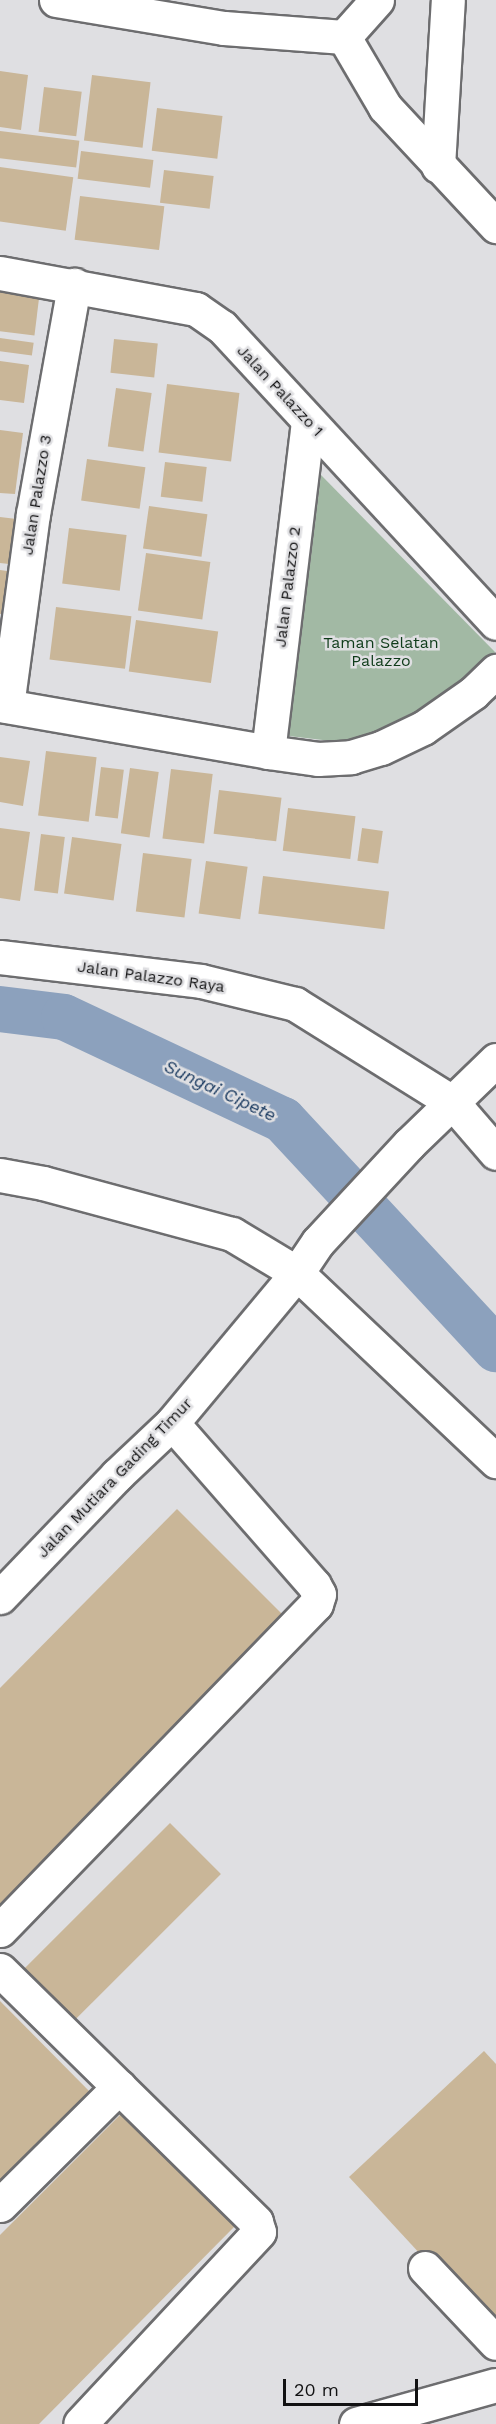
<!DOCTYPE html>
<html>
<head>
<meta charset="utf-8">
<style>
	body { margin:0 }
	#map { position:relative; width:496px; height:2424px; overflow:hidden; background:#dfdfe2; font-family:"Work Sans",sans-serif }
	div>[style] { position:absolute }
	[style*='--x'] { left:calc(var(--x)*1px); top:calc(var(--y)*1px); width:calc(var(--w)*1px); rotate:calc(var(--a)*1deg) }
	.green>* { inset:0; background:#a2b9a4 }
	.canal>* { height:46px; margin:-23px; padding:0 23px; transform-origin:23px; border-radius:23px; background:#8ca1bd }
	.building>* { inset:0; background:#c9b698; transform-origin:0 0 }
	.roads { filter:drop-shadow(2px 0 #6d6d6f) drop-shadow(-2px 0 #6d6d6f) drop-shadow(0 2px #6d6d6f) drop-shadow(0 -2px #6d6d6f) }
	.street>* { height:33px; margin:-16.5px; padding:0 16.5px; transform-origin:16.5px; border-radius:16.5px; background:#fff }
	.secondary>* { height:33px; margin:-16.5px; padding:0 16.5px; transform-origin:16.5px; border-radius:16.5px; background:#fff }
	span { translate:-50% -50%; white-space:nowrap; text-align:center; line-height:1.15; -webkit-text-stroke:5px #dfdfe2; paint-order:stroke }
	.street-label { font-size:16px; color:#121213 }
	.park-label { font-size:16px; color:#0e3b19 }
	.water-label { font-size:18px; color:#1a3a60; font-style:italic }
	.scale { position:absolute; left:283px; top:2379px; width:135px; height:27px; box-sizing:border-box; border:3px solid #121213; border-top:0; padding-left:8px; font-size:18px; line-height:21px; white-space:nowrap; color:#121213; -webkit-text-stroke:4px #dfdfe2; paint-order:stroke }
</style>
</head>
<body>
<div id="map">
	<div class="green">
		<i style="clip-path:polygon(321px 475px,495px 652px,458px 693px,412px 733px,348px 743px,289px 736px)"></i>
	</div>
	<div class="canal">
		<i style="--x:0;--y:1009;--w:64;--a:7.1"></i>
		<i style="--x:64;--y:1017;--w:242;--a:25.2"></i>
		<i style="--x:283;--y:1120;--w:313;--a:47.1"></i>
	</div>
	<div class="building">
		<i style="clip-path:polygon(0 71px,28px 75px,21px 130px,0 127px)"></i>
		<i style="left:92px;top:75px;width:59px;height:66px;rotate:7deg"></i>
		<i style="left:44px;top:87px;width:38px;height:45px;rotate:7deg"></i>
		<i style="left:157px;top:108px;width:66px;height:43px;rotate:7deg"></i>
		<i style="left:0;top:131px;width:80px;height:27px;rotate:7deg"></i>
		<i style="left:81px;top:151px;width:73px;height:28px;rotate:7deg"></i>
		<i style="left:0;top:167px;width:74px;height:54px;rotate:8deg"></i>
		<i style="left:164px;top:170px;width:50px;height:33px;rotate:7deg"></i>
		<i style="left:80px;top:196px;width:85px;height:44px;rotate:7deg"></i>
		<i style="left:0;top:288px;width:40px;height:43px;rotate:7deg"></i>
		<i style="left:0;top:338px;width:34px;height:13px;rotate:8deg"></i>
		<i style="left:114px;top:339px;width:44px;height:34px;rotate:6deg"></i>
		<i style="clip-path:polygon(0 361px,29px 365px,24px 403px,0 400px)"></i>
		<i style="left:167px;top:384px;width:73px;height:69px;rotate:7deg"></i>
		<i style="left:116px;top:388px;width:36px;height:59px;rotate:8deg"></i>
		<i style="clip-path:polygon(0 430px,23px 433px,15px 494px,0 493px)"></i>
		<i style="left:87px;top:459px;width:59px;height:42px;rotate:8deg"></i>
		<i style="left:165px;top:462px;width:42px;height:35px;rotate:7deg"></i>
		<i style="left:149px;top:506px;width:59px;height:43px;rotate:8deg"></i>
		<i style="clip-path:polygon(0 517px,25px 520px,18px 565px,0 563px)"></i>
		<i style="left:69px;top:528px;width:58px;height:56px;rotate:7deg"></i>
		<i style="left:146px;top:553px;width:65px;height:58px;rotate:8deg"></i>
		<i style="clip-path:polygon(0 570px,14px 572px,9px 615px,0 614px)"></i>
		<i style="left:56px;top:607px;width:76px;height:53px;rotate:7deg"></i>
		<i style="left:136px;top:620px;width:83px;height:52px;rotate:8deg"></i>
		<i style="left:46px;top:751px;width:51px;height:65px;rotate:7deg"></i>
		<i style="clip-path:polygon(0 757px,30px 761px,23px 806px,0 802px)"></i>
		<i style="left:101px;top:767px;width:23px;height:49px;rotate:7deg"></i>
		<i style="left:130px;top:768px;width:29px;height:66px;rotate:8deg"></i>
		<i style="left:171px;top:769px;width:42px;height:70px;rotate:7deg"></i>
		<i style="left:219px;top:790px;width:63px;height:44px;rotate:7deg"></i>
		<i style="left:288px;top:808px;width:68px;height:43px;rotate:7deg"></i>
		<i style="clip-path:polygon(0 828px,30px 832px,20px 901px,0 898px)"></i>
		<i style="left:362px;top:828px;width:21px;height:33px;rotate:8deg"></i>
		<i style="left:41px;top:834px;width:24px;height:57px;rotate:7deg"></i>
		<i style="left:72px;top:837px;width:50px;height:57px;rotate:8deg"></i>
		<i style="left:143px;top:853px;width:49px;height:59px;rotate:7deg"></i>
		<i style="left:206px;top:861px;width:42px;height:53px;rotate:8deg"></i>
		<i style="left:263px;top:876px;width:127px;height:38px;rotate:7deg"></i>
		<i style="clip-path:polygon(177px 1509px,291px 1623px,0 1917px,0 1688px)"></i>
		<i style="left:170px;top:1823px;width:72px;height:208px;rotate:45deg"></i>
		<i style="clip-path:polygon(0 2001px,95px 2097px,0 2193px)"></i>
		<i style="clip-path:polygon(484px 2051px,496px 2064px,496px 2336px,349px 2177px)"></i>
		<i style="clip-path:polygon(124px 2111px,237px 2224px,39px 2424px,0 2424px,0 2235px)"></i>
	</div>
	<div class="roads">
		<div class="street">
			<i style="--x:56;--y:0;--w:170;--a:9.5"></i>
			<i style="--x:224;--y:28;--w:120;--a:4.3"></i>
			<i style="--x:0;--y:273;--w:199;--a:10.4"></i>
			<i style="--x:196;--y:309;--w:32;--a:35"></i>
			<i style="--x:222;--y:327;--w:403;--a:47.2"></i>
			<i style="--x:0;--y:705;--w:272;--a:9.9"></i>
			<i style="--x:268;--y:752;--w:50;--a:8"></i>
			<i style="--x:318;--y:759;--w:33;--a:-3"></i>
			<i style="--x:351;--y:757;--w:31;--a:-17"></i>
			<i style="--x:381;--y:748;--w:47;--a:-25.5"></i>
			<i style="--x:423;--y:728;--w:61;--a:-35"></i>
			<i style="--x:473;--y:693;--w:32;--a:-44"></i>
			<i style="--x:7;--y:706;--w:194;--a:-82.3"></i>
			<i style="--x:33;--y:514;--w:233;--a:-79.8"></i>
			<i style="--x:268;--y:752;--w:332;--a:-83.1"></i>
			<i style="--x:0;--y:957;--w:202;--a:6.8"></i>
			<i style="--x:201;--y:981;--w:97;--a:13.7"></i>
			<i style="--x:295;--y:1004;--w:185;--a:32"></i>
			<i style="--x:452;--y:1102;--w:67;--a:49.2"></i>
			<i style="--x:0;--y:1597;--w:169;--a:-46.2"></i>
			<i style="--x:117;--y:1475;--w:76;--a:-43.4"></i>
			<i style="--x:172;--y:1423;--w:195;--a:-50.2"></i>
			<i style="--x:0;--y:1930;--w:454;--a:-45.9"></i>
			<i style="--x:316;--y:1604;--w:10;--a:-73"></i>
			<i style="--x:319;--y:1594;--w:10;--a:-119"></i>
			<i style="--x:314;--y:1585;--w:215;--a:-131.2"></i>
			<i style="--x:0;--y:1970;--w:359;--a:44.5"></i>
			<i style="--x:256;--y:2222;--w:10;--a:73"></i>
			<i style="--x:259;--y:2232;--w:262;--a:133"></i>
			<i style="--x:0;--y:2205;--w:168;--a:-44.8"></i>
			<i style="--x:425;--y:2268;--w:103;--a:46.6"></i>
			<i style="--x:356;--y:2424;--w:145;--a:-15.6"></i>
		</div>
		<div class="secondary">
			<i style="--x:377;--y:0;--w:50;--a:131.7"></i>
			<i style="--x:344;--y:37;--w:81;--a:59.6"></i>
			<i style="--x:385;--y:107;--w:163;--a:47"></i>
			<i style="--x:438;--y:166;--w:166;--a:-86.6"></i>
			<i style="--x:0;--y:1175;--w:44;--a:10.5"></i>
			<i style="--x:43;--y:1183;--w:196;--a:15.1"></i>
			<i style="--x:232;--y:1234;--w:76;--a:31"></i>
			<i style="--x:297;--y:1273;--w:274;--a:43.4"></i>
			<i style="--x:297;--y:1273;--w:37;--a:-56"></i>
			<i style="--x:318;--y:1242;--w:134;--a:-47.1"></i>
			<i style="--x:409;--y:1144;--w:121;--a:-44"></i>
		</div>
	</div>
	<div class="street-label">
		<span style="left:280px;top:391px;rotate:47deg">Jalan Palazzo 1</span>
		<span style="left:37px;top:495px;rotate:-81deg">Jalan Palazzo 3</span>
		<span style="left:288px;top:587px;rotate:-83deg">Jalan Palazzo 2</span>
		<span style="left:151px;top:977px;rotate:8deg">Jalan Palazzo Raya</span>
		<span style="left:115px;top:1478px;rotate:-46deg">Jalan Mutiara Gading Timur</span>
	</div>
	<div class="park-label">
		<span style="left:381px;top:652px">Taman Selatan<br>Palazzo</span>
	</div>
	<div class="water-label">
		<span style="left:220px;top:1091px;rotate:25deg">Sungai Cipete</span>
	</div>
	<div class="scale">20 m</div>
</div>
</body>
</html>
